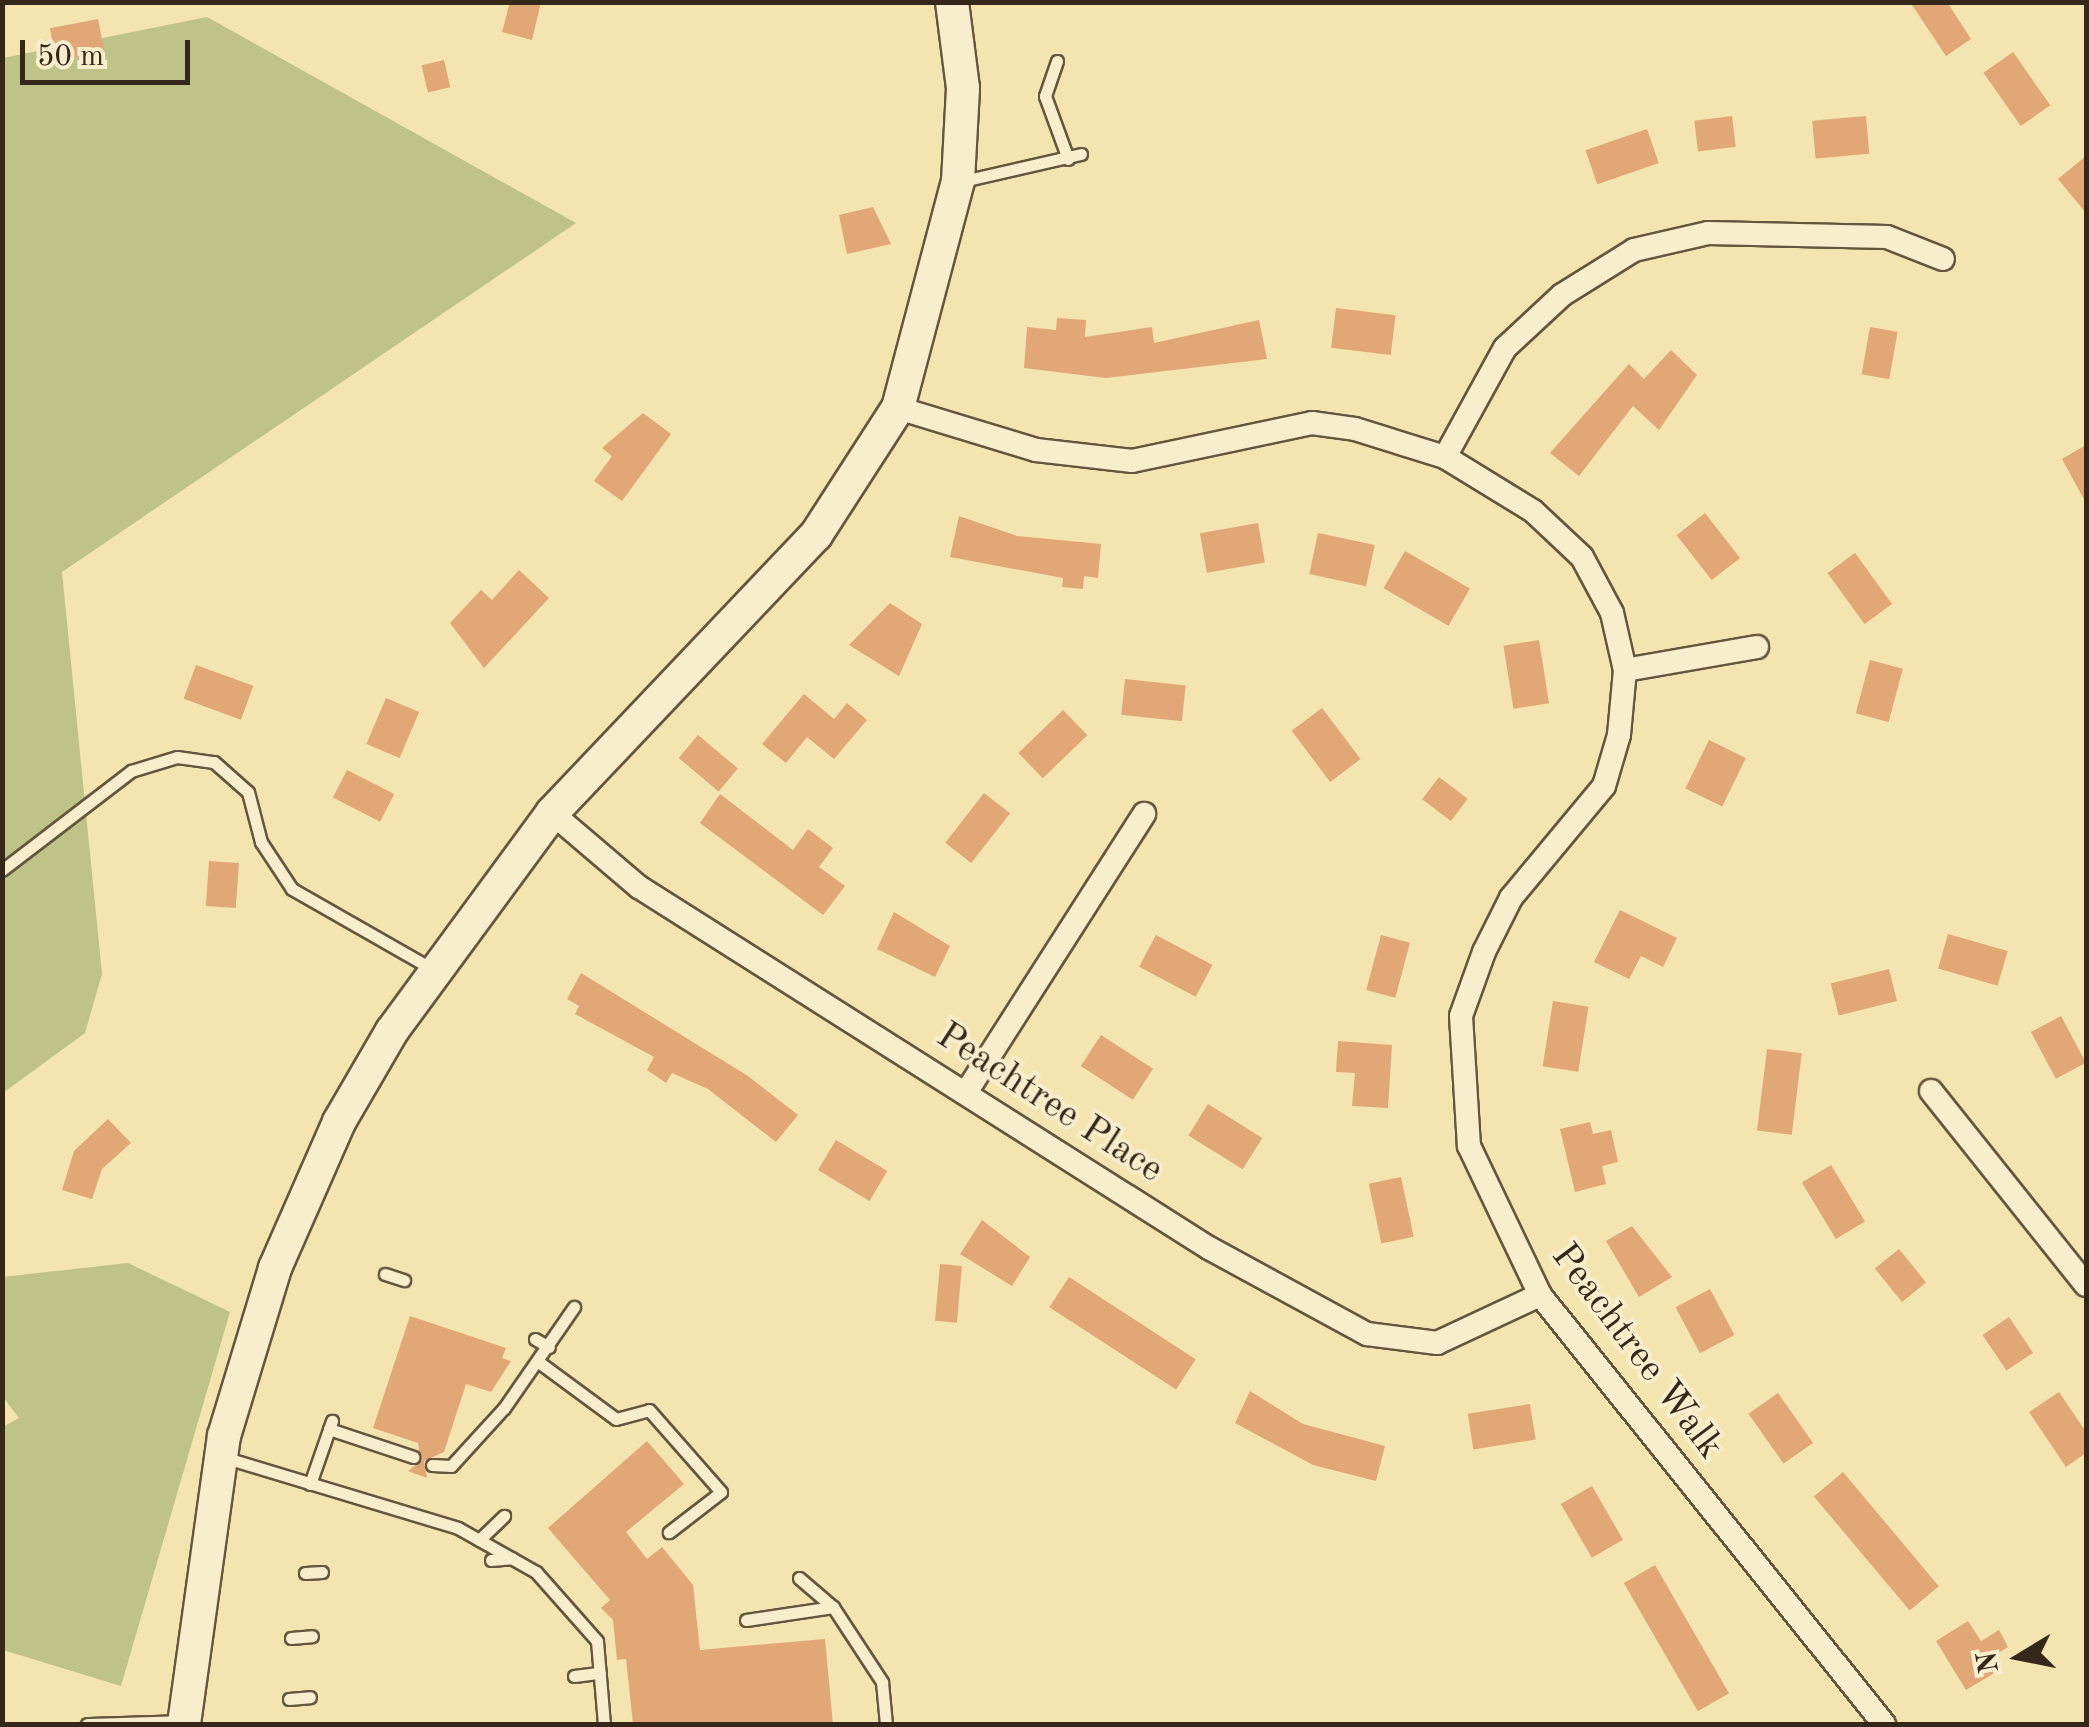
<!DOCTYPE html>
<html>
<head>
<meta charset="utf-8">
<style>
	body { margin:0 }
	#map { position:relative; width:2089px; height:1727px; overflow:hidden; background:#f4e4b0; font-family:"Old Standard TT",serif }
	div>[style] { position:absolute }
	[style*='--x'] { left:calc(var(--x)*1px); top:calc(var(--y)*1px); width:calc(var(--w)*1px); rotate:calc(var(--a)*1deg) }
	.green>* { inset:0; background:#bfc388 }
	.building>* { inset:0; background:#e1a776; transform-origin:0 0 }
	.roads { filter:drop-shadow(2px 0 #65563f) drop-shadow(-2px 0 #65563f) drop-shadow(0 2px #65563f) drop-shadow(0 -2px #65563f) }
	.service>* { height:11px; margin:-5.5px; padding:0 5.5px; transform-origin:5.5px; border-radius:5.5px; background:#f8edcc }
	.minor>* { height:22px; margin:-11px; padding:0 11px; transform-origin:11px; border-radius:11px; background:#f8edcc }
	.secondary>* { height:32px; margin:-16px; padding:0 16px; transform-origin:16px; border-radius:16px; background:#f8edcc }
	span { translate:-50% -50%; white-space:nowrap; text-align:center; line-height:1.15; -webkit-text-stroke:8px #f8edcc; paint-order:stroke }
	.street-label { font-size:38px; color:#352719 }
	.frame { position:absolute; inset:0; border:5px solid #352719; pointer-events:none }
	.north { position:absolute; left:1969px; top:1607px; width:100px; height:100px; -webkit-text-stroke:8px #f8edcc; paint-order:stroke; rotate:260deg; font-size:28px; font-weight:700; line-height:40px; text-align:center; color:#352719 }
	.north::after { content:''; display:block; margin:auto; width:35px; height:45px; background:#352719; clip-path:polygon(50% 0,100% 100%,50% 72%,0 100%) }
	.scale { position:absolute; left:20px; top:40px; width:170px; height:45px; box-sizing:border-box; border:5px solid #352719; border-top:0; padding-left:12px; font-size:30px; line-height:35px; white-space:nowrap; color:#352719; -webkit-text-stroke:8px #f8edcc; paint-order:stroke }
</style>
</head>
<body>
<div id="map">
	<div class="green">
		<i style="clip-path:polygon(207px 17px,576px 223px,62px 572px,102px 974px,85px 1033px,3px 1093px,3px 58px)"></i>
		<i style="clip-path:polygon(128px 1263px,230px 1312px,121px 1686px,3px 1650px,3px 1427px,19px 1418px,3px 1397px,2px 1277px)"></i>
	</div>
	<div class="building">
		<i style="clip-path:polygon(510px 2px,541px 2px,532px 40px,502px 32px)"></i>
		<i style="clip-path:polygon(1910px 2px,1947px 2px,1971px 39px,1946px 56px)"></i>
		<i style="left:98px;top:19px;width:33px;height:49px;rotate:79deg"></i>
		<i style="left:2013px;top:52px;width:65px;height:36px;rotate:55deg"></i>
		<i style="left:444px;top:60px;width:28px;height:23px;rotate:77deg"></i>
		<i style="left:1732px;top:116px;width:31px;height:38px;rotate:83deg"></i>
		<i style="left:1866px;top:116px;width:38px;height:54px;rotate:85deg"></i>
		<i style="left:1647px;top:129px;width:36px;height:65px;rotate:71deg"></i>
		<i style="clip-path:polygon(2086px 156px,2086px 213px,2058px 179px)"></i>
		<i style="clip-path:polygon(873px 207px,891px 244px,847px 254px,839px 215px)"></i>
		<i style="left:1336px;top:308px;width:60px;height:40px;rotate:7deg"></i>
		<i style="clip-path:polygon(1057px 318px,1086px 320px,1085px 337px,1152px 327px,1154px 343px,1259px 320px,1267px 359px,1106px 378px,1024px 368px,1027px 327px,1056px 330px)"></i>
		<i style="left:1870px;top:327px;width:28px;height:48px;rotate:10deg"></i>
		<i style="clip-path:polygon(1671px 350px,1697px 375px,1659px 430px,1633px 406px,1579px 476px,1550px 453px,1629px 364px,1644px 379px)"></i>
		<i style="clip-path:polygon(643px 413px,671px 434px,622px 501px,594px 481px,612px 456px,602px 448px)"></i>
		<i style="clip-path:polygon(2086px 445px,2086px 503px,2062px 459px)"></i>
		<i style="left:1705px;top:513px;width:57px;height:36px;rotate:52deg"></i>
		<i style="clip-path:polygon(959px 516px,1017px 536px,1101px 544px,1098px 578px,1084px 576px,1083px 589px,1062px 587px,1063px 578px,950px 557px)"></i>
		<i style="left:1258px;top:523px;width:40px;height:59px;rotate:80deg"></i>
		<i style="left:1318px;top:533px;width:58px;height:42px;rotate:12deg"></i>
		<i style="left:1405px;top:551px;width:75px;height:43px;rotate:30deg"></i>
		<i style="left:1855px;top:553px;width:63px;height:34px;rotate:54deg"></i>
		<i style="clip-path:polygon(519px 570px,549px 598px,484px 668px,450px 623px,481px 590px,492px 600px)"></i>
		<i style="clip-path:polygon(890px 603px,922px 624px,899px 676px,849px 645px)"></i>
		<i style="left:1539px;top:640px;width:64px;height:36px;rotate:81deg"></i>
		<i style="left:1870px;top:660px;width:34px;height:55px;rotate:15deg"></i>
		<i style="left:196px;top:665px;width:61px;height:36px;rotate:20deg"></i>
		<i style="left:1125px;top:679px;width:61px;height:36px;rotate:6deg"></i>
		<i style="clip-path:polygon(804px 694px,834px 719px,847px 703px,867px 720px,834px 759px,807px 737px,786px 763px,762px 744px)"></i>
		<i style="left:386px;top:698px;width:36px;height:50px;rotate:23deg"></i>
		<i style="left:1322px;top:708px;width:64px;height:38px;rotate:53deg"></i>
		<i style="left:1063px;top:710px;width:35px;height:62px;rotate:46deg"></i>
		<i style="left:698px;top:735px;width:52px;height:30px;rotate:40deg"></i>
		<i style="left:1709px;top:740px;width:41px;height:54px;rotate:26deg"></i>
		<i style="left:347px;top:770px;width:53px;height:31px;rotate:27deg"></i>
		<i style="left:1439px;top:777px;width:36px;height:28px;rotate:37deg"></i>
		<i style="left:984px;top:793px;width:33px;height:63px;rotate:38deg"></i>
		<i style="clip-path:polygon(720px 794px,793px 850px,808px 829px,833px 848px,819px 867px,845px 886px,823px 915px,700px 823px)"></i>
		<i style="left:209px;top:861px;width:30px;height:45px;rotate:4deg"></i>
		<i style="clip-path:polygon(1620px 910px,1677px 938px,1663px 967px,1641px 956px,1629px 979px,1594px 962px)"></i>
		<i style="clip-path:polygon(894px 912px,950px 946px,935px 977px,877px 949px)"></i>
		<i style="left:1948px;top:934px;width:62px;height:36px;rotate:16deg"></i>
		<i style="left:1156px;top:935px;width:64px;height:36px;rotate:28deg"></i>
		<i style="left:1381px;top:935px;width:30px;height:57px;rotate:15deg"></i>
		<i style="left:1889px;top:969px;width:33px;height:60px;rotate:76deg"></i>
		<i style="clip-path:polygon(581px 973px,748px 1076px,798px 1115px,776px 1142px,708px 1089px,672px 1073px,666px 1083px,647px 1070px,654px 1057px,575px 1014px,579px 1006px,567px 999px)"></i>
		<i style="left:1553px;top:1001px;width:36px;height:66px;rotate:9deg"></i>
		<i style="left:2061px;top:1016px;width:53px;height:34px;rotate:62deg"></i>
		<i style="left:1101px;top:1035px;width:62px;height:37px;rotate:33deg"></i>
		<i style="clip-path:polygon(1338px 1041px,1392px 1045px,1388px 1108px,1352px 1106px,1355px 1073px,1336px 1072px)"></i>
		<i style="left:1767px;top:1049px;width:35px;height:82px;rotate:7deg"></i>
		<i style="left:1208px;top:1104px;width:64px;height:37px;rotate:32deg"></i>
		<i style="clip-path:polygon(108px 1119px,131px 1143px,102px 1169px,92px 1199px,62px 1190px,74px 1151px)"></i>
		<i style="clip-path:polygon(1590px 1122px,1593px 1134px,1611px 1130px,1618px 1162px,1602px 1166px,1606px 1184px,1575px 1192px,1560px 1129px)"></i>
		<i style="left:836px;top:1140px;width:60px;height:35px;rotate:31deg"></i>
		<i style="left:1831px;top:1165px;width:66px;height:34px;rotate:59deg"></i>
		<i style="left:1401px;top:1177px;width:61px;height:33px;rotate:78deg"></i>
		<i style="clip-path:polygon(982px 1220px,1030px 1257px,1012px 1286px,960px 1254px)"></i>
		<i style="clip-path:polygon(1632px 1226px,1672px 1277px,1639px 1297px,1606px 1241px)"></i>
		<i style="left:1899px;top:1249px;width:43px;height:31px;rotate:51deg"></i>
		<i style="left:940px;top:1264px;width:22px;height:57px;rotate:5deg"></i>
		<i style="left:1069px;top:1277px;width:151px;height:36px;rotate:33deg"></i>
		<i style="left:1710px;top:1289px;width:52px;height:39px;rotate:62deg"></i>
		<i style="clip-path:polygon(410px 1316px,506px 1348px,502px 1358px,511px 1361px,491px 1392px,466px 1384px,444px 1452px,424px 1461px,427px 1478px,408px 1471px,421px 1461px,418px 1443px,373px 1428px)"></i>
		<i style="left:2009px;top:1317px;width:43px;height:32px;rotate:56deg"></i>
		<i style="clip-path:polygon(1250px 1391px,1303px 1424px,1385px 1446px,1376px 1481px,1313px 1465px,1235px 1423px)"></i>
		<i style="clip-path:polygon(2059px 1392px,2086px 1432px,2086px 1453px,2066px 1467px,2029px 1412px)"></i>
		<i style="left:1778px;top:1393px;width:61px;height:36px;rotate:55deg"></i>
		<i style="left:1530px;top:1404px;width:36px;height:63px;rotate:81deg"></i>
		<i style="clip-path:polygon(647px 1441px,684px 1484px,626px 1532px,647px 1559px,662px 1547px,693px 1585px,700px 1650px,825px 1639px,833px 1724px,633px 1724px,626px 1659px,617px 1660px,613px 1620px,601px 1608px,610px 1600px,548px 1528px)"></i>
		<i style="left:1843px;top:1472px;width:149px;height:38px;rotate:50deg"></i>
		<i style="left:1592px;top:1486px;width:62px;height:36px;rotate:60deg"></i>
		<i style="left:1655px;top:1565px;width:148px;height:36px;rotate:60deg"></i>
		<i style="clip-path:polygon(1968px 1621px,1981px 1641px,1999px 1630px,2008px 1647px,1988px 1659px,1996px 1672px,1966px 1690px,1936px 1641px)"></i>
	</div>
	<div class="roads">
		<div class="service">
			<i style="--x:1057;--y:61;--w:37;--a:109"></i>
			<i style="--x:1045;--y:96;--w:67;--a:69.9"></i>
			<i style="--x:963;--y:181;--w:121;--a:-12.9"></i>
			<i style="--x:2;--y:870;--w:163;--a:-37.5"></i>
			<i style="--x:131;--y:771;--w:48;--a:-16.9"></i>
			<i style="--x:177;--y:757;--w:37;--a:8"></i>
			<i style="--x:214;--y:762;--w:45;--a:41.4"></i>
			<i style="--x:248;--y:792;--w:52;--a:75.4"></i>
			<i style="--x:261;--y:842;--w:56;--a:56.6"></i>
			<i style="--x:292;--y:889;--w:163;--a:29.7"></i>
			<i style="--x:385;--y:1274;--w:20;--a:18"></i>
			<i style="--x:535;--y:1339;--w:16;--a:30"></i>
			<i style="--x:540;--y:1363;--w:94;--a:36.4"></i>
			<i style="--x:616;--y:1419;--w:34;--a:-15"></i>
			<i style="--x:649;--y:1410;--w:109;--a:48.7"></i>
			<i style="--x:721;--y:1492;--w:66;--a:142.4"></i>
			<i style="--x:329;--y:1429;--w:89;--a:18.4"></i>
			<i style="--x:223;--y:1457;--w:245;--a:16.8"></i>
			<i style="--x:458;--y:1528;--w:90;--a:29.4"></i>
			<i style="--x:536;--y:1572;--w:92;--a:48.5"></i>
			<i style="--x:597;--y:1641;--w:83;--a:85.2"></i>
			<i style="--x:432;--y:1465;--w:19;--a:3"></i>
			<i style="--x:451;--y:1466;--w:79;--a:-47.6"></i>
			<i style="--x:504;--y:1408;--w:123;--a:-55.3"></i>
			<i style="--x:310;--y:1484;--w:67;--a:-70.8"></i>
			<i style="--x:479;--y:1540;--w:35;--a:-44"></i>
			<i style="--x:491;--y:1560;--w:21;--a:-5"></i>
			<i style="--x:305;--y:1573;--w:17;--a:-3"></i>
			<i style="--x:799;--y:1578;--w:45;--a:40.5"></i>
			<i style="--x:833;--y:1607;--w:90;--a:56.8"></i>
			<i style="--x:882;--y:1682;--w:42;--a:84.6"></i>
			<i style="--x:746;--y:1620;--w:88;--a:-8.5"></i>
			<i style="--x:291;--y:1638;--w:21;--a:-5"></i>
			<i style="--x:574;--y:1676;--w:26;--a:-7"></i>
			<i style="--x:289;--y:1699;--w:21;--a:-5"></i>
			<i style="--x:87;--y:1724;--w:93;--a:-1.8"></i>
		</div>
		<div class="minor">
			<i style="--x:898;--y:408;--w:144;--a:16.9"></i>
			<i style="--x:1036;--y:450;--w:97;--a:6.5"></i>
			<i style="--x:1132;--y:461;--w:184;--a:-11.9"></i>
			<i style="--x:1312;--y:423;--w:43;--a:7.9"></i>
			<i style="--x:1355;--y:429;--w:94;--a:17.3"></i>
			<i style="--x:1445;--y:457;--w:103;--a:31.5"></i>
			<i style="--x:1533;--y:511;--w:67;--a:43.2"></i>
			<i style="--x:1582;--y:557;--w:64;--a:61.8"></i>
			<i style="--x:1612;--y:613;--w:58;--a:77.2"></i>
			<i style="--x:1625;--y:670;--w:65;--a:95.3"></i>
			<i style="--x:1619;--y:735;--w:53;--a:106.4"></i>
			<i style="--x:1604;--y:786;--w:146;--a:129.7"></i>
			<i style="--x:1511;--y:898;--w:60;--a:116.6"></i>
			<i style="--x:1484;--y:952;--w:68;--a:109.8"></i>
			<i style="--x:1461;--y:1016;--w:130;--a:86.5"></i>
			<i style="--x:1469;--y:1146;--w:165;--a:64.5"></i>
			<i style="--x:1540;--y:1295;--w:550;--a:51.28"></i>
			<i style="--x:1445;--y:457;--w:124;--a:-61.2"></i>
			<i style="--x:1505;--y:348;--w:78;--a:-42.9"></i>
			<i style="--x:1562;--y:295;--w:85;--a:-32"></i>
			<i style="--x:1634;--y:250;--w:76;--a:-12.9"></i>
			<i style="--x:1708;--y:233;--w:179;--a:1.3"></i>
			<i style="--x:1887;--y:237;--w:60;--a:21.4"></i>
			<i style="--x:1625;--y:670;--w:134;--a:-9.9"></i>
			<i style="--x:552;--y:813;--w:114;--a:40.4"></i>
			<i style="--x:639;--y:887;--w:675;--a:32.35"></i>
			<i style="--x:1209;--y:1248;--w:180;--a:28.6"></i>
			<i style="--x:1367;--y:1334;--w:71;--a:7.3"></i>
			<i style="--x:1437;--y:1343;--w:114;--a:-25"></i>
			<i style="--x:967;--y:1091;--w:329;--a:-57.4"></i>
			<i style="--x:1931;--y:1091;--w:248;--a:51.4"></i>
		</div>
		<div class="secondary">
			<i style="--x:184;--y:1724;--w:291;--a:-82.1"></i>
			<i style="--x:224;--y:1436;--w:176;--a:-73.1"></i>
			<i style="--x:275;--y:1268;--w:159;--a:-66.3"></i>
			<i style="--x:339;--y:1122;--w:105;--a:-59.8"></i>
			<i style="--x:392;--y:1031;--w:270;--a:-53.7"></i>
			<i style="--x:552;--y:813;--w:383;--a:-46.5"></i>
			<i style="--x:816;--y:535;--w:151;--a:-57.2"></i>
			<i style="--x:898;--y:408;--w:235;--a:-75.2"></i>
			<i style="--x:958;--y:181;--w:93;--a:-86.9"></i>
			<i style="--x:963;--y:88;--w:87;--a:-97.3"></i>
		</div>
	</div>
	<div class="street-label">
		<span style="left:1049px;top:1104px;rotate:33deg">Peachtree Place</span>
		<span style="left:1636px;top:1352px;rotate:53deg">Peachtree Walk</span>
	</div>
	<div class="frame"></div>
	<div class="north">N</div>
	<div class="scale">50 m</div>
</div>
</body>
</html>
